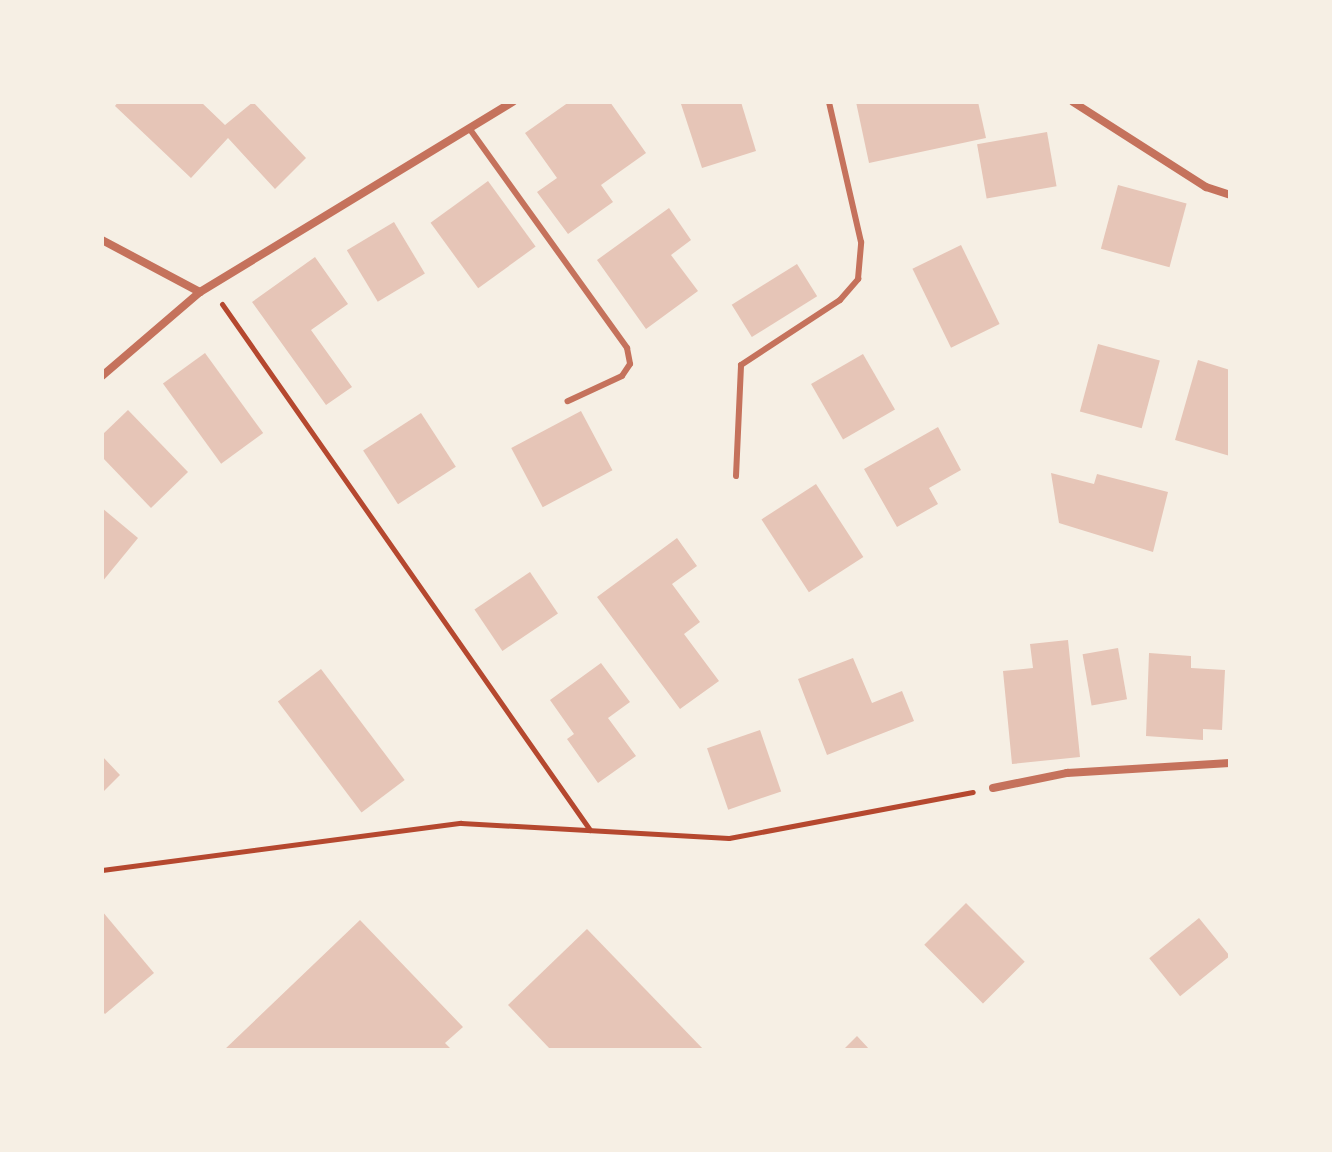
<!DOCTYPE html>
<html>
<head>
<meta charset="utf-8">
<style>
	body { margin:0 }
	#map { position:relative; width:1332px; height:1152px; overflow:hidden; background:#f6efe4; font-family:Cabin,sans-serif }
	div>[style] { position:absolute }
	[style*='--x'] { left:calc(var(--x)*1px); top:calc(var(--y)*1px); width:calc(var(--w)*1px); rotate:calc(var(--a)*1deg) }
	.building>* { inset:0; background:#e6c5b7; transform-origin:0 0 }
	.path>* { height:5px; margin:-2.5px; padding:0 2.5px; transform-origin:2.5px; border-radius:2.5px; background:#b5482f }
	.service>* { height:6px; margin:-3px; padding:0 3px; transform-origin:3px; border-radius:3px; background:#c5725c }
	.minor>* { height:8px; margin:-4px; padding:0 4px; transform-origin:4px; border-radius:4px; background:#c5725c }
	span { translate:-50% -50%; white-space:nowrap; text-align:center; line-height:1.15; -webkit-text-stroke:6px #f6efe4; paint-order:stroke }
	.frame { position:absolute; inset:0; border:104px solid #f6efe4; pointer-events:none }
</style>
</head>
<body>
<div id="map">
	<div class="building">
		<i style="clip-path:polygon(118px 102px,201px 102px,225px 125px,253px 102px,306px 158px,275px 189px,228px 138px,191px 178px,115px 106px)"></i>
		<i style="clip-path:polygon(569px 102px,610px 102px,646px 153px,601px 185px,613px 202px,568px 234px,537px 192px,557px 178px,525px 133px)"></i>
		<i style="clip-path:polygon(741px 102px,756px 151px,702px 168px,681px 104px)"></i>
		<i style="clip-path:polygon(856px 102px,978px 102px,986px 138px,869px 163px)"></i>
		<i style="left:1047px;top:132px;width:55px;height:71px;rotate:80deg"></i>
		<i style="left:488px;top:181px;width:81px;height:71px;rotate:54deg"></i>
		<i style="left:1118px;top:185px;width:71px;height:66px;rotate:15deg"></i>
		<i style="clip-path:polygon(669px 208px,691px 240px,671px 255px,698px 291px,646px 329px,597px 260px)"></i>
		<i style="left:394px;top:222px;width:60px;height:55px;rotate:59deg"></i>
		<i style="left:961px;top:245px;width:88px;height:54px;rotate:64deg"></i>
		<i style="clip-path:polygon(315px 257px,348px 304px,311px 330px,352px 387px,326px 405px,252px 302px)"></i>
		<i style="left:797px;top:264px;width:38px;height:77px;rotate:58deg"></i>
		<i style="left:1098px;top:344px;width:64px;height:70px;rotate:15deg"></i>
		<i style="left:205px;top:353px;width:99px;height:52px;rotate:54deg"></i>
		<i style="left:863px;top:354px;width:64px;height:60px;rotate:60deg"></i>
		<i style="clip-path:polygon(1198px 360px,1230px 370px,1230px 456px,1175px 440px)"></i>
		<i style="clip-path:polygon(128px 410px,188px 472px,151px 508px,102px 457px,102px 435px)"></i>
		<i style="left:581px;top:411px;width:67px;height:79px;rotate:62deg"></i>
		<i style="left:421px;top:413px;width:64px;height:69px;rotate:57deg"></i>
		<i style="clip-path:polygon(938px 427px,961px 470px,929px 488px,938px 504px,897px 527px,864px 469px)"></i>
		<i style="clip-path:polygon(1051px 473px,1094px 484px,1097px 474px,1168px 492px,1153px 552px,1059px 523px)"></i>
		<i style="left:816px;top:484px;width:87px;height:65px;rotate:57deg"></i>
		<i style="clip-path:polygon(102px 508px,138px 538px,102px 582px)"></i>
		<i style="clip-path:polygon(677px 538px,697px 566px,672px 584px,700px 622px,684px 634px,719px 681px,680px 709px,597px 597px)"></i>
		<i style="left:530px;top:572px;width:50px;height:67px;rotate:56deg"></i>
		<i style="clip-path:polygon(1068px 640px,1080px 757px,1012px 764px,1003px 671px,1033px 668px,1030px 644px)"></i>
		<i style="left:1118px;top:648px;width:52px;height:36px;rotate:80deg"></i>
		<i style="clip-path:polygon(1149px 653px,1191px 656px,1191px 668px,1225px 670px,1222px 730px,1203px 729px,1203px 740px,1146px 736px)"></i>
		<i style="clip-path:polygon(853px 658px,872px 703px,902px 691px,914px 721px,827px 755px,798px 679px)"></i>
		<i style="clip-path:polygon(601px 663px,630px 702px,608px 718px,636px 756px,598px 783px,567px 739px,574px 734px,550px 700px)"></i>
		<i style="left:321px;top:669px;width:139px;height:54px;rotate:53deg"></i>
		<i style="left:760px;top:730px;width:65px;height:56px;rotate:71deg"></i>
		<i style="clip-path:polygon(102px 756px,120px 775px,102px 793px)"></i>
		<i style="left:966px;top:903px;width:83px;height:59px;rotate:45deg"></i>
		<i style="clip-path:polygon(102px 911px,154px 973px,105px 1014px,102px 1011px)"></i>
		<i style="left:1199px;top:918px;width:49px;height:64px;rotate:51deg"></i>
		<i style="clip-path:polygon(360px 920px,463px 1027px,445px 1043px,452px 1050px,224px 1050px)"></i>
		<i style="clip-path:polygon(587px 929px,704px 1050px,551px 1050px,508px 1005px)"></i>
		<i style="clip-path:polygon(857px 1036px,870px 1050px,843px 1050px)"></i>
	</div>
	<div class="path">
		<i style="--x:222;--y:304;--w:642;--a:55.02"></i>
		<i style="--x:102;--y:870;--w:362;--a:-7.5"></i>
		<i style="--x:461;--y:823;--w:268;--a:3.2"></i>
		<i style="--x:729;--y:838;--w:248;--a:-10.7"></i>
	</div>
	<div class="service">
		<i style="--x:469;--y:128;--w:271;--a:54.3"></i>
		<i style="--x:627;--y:348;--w:16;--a:79"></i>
		<i style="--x:630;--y:364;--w:14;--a:124"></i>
		<i style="--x:622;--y:376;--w:60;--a:155.2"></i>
		<i style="--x:736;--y:476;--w:111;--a:-87.4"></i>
		<i style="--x:741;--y:365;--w:118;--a:-33.3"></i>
		<i style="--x:840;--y:300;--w:28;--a:-49"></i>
		<i style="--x:858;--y:279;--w:37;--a:-85"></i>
		<i style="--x:861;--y:242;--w:144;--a:-102.9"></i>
	</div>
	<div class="minor">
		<i style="--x:1073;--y:102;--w:158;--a:32.6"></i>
		<i style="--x:1206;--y:187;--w:25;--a:18"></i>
		<i style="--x:102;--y:240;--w:111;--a:28"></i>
		<i style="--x:102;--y:376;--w:129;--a:-40.6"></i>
		<i style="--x:200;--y:292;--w:366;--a:-31.3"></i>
		<i style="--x:993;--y:788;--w:76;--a:-11.5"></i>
		<i style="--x:1067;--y:773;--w:163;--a:-3.5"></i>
	</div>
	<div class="frame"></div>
</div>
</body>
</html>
